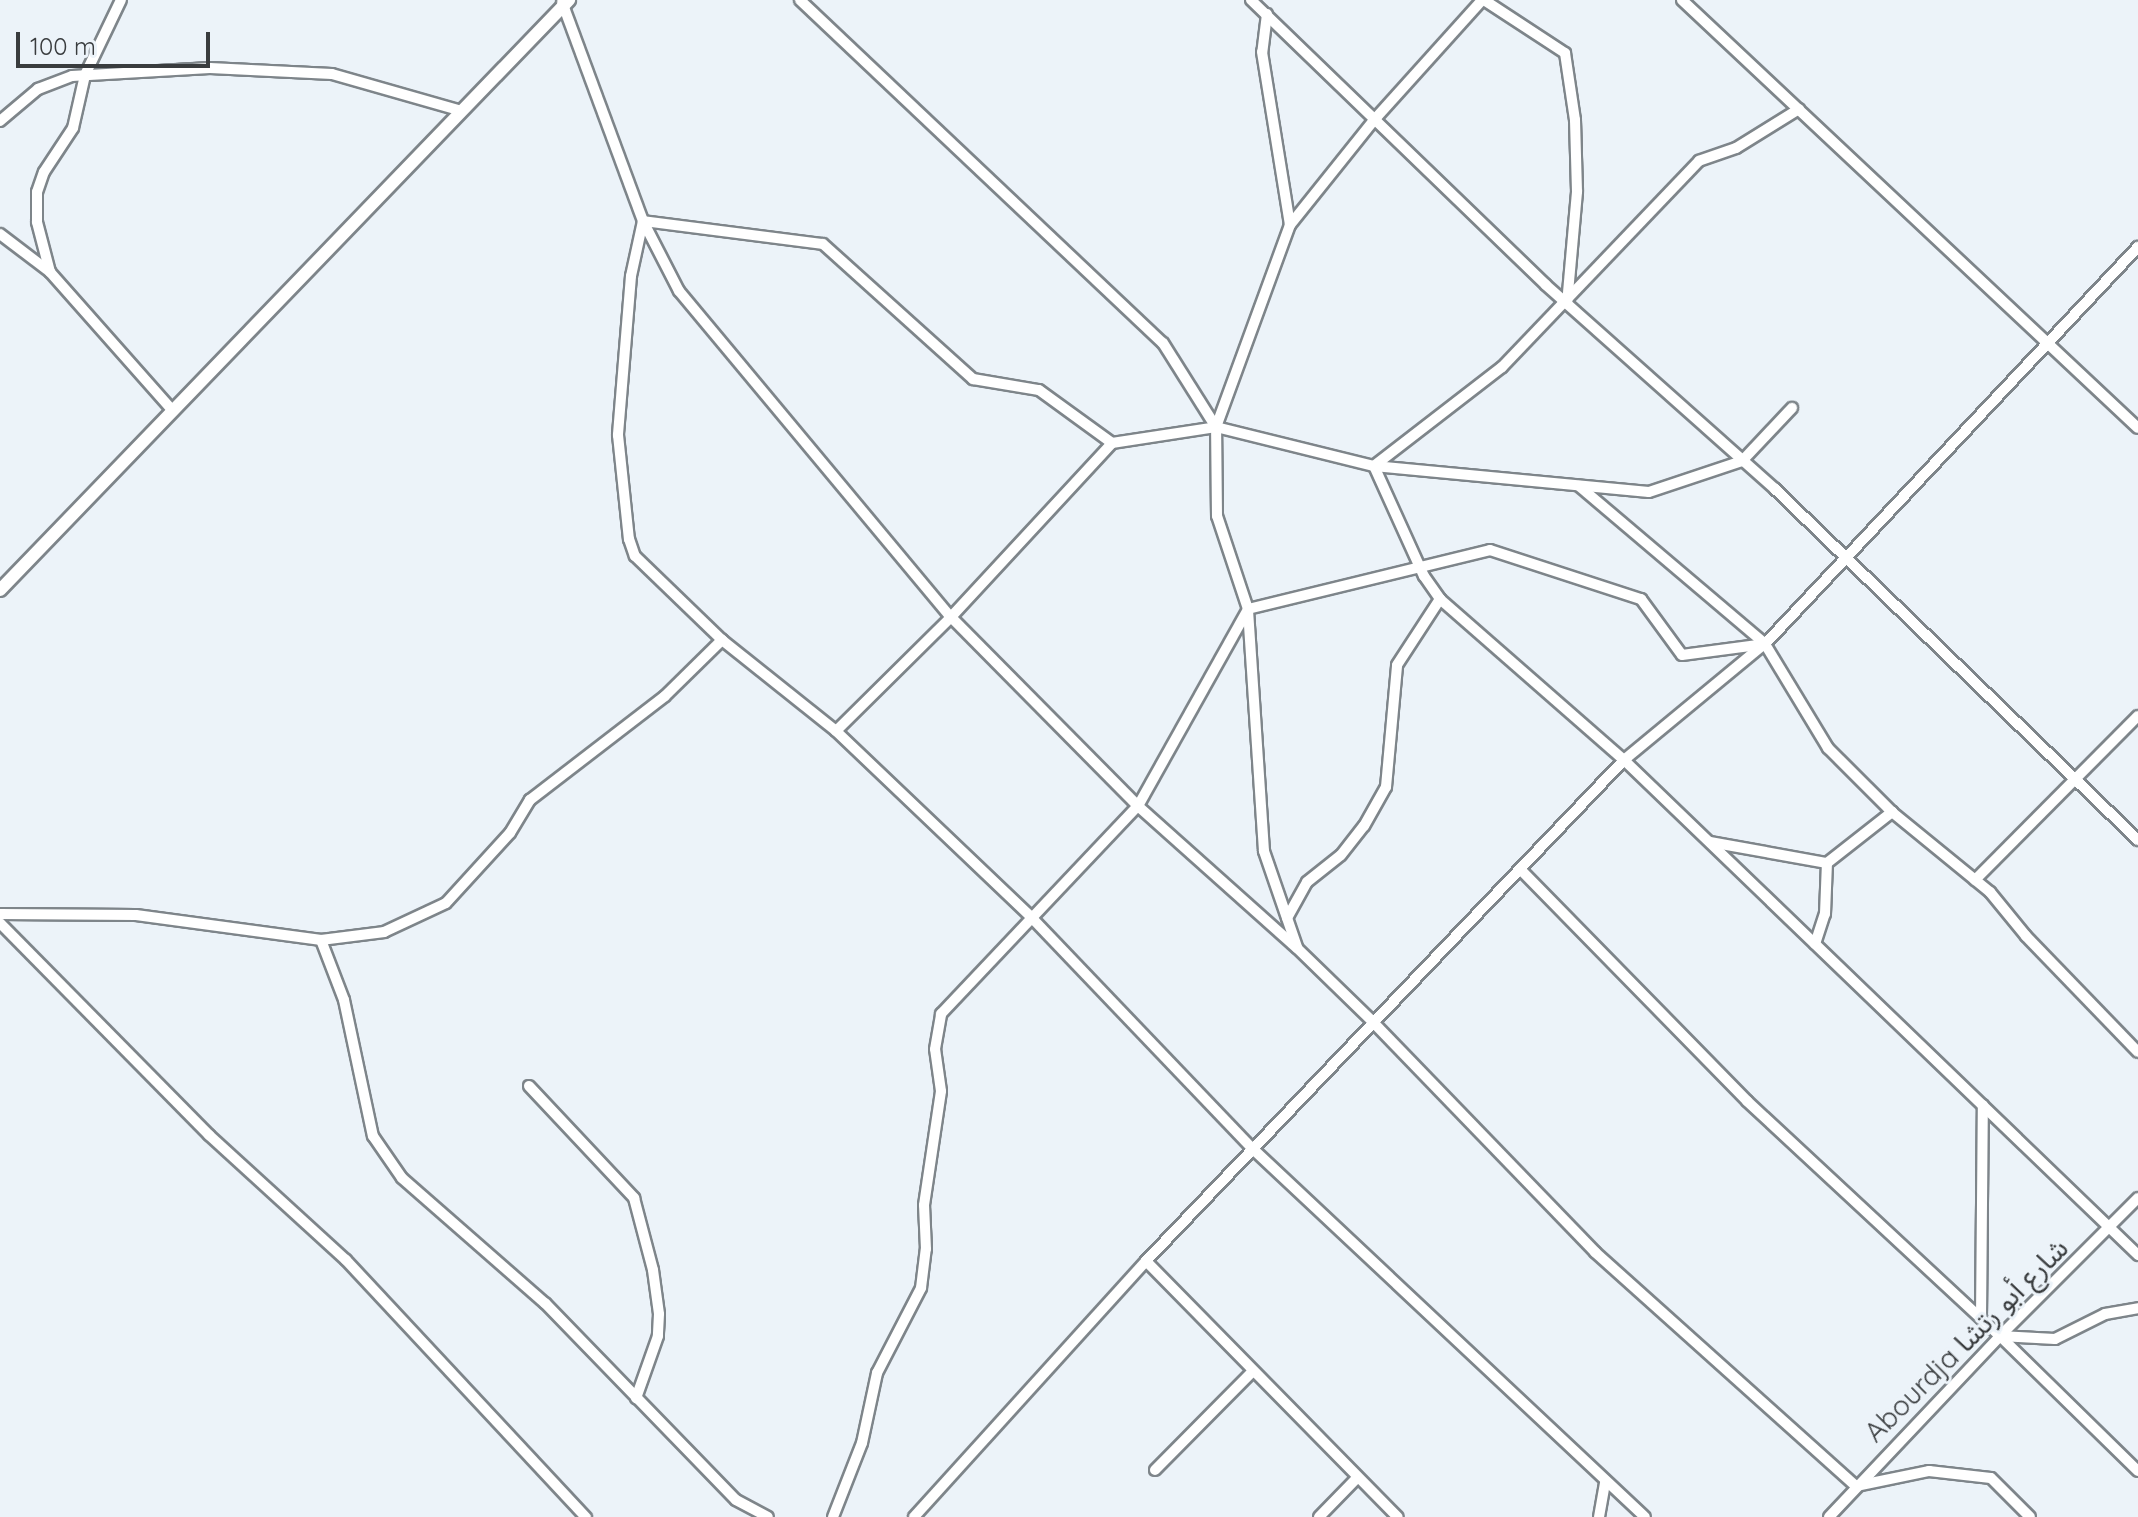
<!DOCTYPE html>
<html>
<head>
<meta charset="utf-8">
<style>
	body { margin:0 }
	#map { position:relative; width:2138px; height:1517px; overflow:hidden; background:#ecf3f9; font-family:Quicksand,"Noto Sans Arabic",sans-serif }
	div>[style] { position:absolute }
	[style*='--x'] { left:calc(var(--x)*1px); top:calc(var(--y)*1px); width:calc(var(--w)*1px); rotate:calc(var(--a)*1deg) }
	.roads { filter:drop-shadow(2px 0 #7e858a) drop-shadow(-2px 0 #7e858a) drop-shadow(0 2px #7e858a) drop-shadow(0 -2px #7e858a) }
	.minor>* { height:10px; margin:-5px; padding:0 5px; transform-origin:5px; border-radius:5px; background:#fff }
	.tertiary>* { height:12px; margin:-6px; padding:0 6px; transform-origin:6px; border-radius:6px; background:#fff }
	span { translate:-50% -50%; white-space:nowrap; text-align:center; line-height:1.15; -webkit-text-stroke:6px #ecf3f9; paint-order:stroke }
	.street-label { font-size:28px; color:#393c3e }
	.scale { position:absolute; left:16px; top:32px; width:194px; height:36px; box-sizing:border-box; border:4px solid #393c3e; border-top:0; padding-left:10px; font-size:24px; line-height:28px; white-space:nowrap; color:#393c3e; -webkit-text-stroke:6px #ecf3f9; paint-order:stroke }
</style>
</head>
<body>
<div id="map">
	<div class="roads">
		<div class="minor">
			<i style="--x:800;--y:0;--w:499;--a:43.4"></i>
			<i style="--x:1163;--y:343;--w:99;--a:57.8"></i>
			<i style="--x:1251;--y:0;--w:410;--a:44"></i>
			<i style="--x:1546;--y:285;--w:307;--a:41.7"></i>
			<i style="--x:1775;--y:489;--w:505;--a:44.04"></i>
			<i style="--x:1484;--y:0;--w:97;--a:33.2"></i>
			<i style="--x:1565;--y:53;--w:68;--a:81.5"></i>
			<i style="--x:1575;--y:120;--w:72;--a:88.4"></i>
			<i style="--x:1577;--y:192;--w:111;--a:95.1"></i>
			<i style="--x:1682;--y:0;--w:625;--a:43.19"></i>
			<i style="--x:562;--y:2;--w:233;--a:69.7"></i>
			<i style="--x:643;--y:221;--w:79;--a:62.8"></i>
			<i style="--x:679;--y:291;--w:425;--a:50.2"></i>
			<i style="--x:951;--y:617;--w:266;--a:45.3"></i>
			<i style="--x:1138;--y:806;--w:213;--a:41.8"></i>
			<i style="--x:1297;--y:948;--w:106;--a:44.2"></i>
			<i style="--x:1373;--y:1022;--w:320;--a:46"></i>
			<i style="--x:1595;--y:1252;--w:351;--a:41.9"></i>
			<i style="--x:1856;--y:1486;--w:75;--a:-11.6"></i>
			<i style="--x:1929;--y:1471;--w:62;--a:6.4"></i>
			<i style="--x:1991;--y:1478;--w:55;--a:45"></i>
			<i style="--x:1267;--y:14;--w:38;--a:97"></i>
			<i style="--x:1262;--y:52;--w:175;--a:80.8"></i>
			<i style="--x:1799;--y:109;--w:74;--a:148.2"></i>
			<i style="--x:1736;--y:148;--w:39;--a:161"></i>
			<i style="--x:1699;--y:161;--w:285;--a:133.7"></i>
			<i style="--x:1502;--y:367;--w:162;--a:142.3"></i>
			<i style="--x:1374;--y:466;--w:121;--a:65.6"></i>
			<i style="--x:1424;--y:576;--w:28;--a:55"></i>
			<i style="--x:1440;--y:599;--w:244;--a:41.2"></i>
			<i style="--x:1624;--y:760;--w:714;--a:43.92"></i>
			<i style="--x:0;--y:121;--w:50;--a:-40.1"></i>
			<i style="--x:38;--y:89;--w:36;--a:-21"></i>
			<i style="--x:72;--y:76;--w:138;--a:-3.3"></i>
			<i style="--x:210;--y:68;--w:122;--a:2.8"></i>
			<i style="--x:332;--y:74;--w:135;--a:15.9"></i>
			<i style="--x:643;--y:221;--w:56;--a:102.3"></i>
			<i style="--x:631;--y:276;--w:160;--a:94.7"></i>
			<i style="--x:618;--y:435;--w:105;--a:84"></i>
			<i style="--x:629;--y:539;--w:18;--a:71"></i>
			<i style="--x:635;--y:556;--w:121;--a:44"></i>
			<i style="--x:722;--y:640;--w:146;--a:38.6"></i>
			<i style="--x:836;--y:731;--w:269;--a:43.6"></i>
			<i style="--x:1031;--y:917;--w:323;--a:46.3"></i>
			<i style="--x:1254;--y:1150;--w:536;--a:43.19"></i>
			<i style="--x:643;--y:221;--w:181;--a:7.3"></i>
			<i style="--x:823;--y:244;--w:202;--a:42"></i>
			<i style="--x:973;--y:379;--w:67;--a:9.5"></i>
			<i style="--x:1039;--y:390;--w:90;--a:36"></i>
			<i style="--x:0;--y:234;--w:63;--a:37.2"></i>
			<i style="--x:50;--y:272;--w:186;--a:48.5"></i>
			<i style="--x:50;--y:272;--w:52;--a:-104.6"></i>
			<i style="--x:37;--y:222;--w:30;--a:-90"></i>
			<i style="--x:37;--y:192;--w:21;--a:-71"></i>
			<i style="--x:44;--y:172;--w:53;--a:-56.6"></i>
			<i style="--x:73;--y:128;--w:54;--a:-77.2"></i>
			<i style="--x:85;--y:75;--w:83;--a:-64.4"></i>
			<i style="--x:1579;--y:486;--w:244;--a:40.3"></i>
			<i style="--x:1765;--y:644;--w:122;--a:58.8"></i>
			<i style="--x:1828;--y:748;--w:91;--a:45"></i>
			<i style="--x:1892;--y:812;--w:127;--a:39.2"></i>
			<i style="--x:1990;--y:892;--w:57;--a:50.7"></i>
			<i style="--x:2026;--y:936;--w:161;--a:46"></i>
			<i style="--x:836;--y:731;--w:162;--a:-44.7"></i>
			<i style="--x:951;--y:617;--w:237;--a:-47.2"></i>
			<i style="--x:1112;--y:443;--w:105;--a:-8.7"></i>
			<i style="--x:1216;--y:427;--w:163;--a:13.9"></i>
			<i style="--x:1374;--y:466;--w:276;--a:5.4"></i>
			<i style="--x:1649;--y:492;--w:98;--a:-18.4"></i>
			<i style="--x:1742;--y:461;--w:73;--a:-46.7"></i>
			<i style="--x:1710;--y:842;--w:119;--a:10.2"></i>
			<i style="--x:1827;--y:863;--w:83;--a:-38.1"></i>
			<i style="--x:1520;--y:869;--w:325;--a:45.6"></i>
			<i style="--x:1747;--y:1101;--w:345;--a:42.9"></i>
			<i style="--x:2000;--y:1336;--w:193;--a:44.4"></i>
			<i style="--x:1975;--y:880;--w:231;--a:-45.2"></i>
			<i style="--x:0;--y:914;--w:136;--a:0.4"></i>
			<i style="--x:136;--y:915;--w:187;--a:7.7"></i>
			<i style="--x:321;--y:940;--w:64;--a:-7.2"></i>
			<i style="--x:384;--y:932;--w:68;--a:-25.1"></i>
			<i style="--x:446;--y:903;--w:95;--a:-47.6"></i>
			<i style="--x:510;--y:833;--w:39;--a:-59"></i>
			<i style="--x:530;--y:800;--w:170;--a:-37.6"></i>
			<i style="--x:665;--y:696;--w:80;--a:-44.5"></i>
			<i style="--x:1287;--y:918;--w:41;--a:-60.9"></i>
			<i style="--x:1307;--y:882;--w:43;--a:-38.5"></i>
			<i style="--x:1341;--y:855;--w:37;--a:-52"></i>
			<i style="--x:1364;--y:826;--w:45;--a:-60.6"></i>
			<i style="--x:1386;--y:787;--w:122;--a:-84.8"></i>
			<i style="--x:1397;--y:665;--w:79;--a:-56.9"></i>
			<i style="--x:0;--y:923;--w:298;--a:45.4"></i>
			<i style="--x:209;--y:1135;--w:185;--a:42.4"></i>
			<i style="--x:346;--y:1260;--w:352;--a:47"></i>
			<i style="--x:321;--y:940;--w:64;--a:69"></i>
			<i style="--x:344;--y:1000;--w:139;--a:78"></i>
			<i style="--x:373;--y:1136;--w:51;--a:55.4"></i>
			<i style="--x:402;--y:1178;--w:190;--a:41.2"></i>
			<i style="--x:545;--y:1303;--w:274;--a:45.9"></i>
			<i style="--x:736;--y:1500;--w:36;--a:28"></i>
			<i style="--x:1815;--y:944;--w:32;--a:-72"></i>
			<i style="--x:1825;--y:914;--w:51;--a:-87.8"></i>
			<i style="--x:1297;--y:947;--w:102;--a:-109"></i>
			<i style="--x:1264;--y:851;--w:243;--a:-93.8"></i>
			<i style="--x:1248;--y:609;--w:98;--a:-108.4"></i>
			<i style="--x:1217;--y:516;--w:89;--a:-90.6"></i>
			<i style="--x:1216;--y:427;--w:215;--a:-69.9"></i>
			<i style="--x:1290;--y:225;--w:136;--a:-51.3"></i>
			<i style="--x:1375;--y:119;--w:160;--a:-48"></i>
			<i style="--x:529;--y:1086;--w:154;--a:46.8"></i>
			<i style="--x:634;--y:1198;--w:74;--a:75.2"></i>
			<i style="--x:653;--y:1270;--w:44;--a:82.2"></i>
			<i style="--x:659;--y:1314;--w:22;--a:93"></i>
			<i style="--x:658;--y:1336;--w:66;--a:109.5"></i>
			<i style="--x:1146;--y:1261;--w:359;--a:45.5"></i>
			<i style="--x:1981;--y:1318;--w:213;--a:-89.5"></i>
			<i style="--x:2000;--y:1336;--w:55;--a:3.1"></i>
			<i style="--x:2055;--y:1339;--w:56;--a:-26.6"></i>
			<i style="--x:2105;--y:1314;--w:34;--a:-10"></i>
			<i style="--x:1155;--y:1470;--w:139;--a:-45.3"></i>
			<i style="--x:833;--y:1517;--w:79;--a:-68.6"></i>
			<i style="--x:862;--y:1443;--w:72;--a:-77.9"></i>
			<i style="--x:877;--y:1373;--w:96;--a:-62.6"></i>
			<i style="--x:921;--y:1288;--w:39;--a:-83"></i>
			<i style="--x:926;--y:1249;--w:44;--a:-92.6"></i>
			<i style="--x:924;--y:1205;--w:115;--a:-81.5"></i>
			<i style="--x:941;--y:1091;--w:42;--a:-98.1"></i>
			<i style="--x:935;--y:1049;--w:36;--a:-80"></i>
			<i style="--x:941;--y:1014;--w:286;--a:-46.6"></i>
			<i style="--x:1138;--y:806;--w:226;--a:-60.8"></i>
			<i style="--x:1248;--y:609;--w:249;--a:-13.7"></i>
			<i style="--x:1490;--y:550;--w:159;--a:18"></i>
			<i style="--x:1641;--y:599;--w:69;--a:53.8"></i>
			<i style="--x:1682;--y:655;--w:84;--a:-7.5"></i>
			<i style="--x:1765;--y:644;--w:545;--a:-46.79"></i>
			<i style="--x:914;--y:1517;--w:345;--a:-47.8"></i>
			<i style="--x:1146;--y:1261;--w:692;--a:-46.35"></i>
			<i style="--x:1624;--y:760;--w:180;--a:-39.6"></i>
			<i style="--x:1319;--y:1517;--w:54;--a:-45.7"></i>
			<i style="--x:1599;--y:1517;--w:35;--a:-80"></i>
			<i style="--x:1829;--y:1517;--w:249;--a:-46.6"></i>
			<i style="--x:2000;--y:1336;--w:195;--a:-45"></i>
		</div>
		<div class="tertiary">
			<i style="--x:0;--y:590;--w:820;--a:-46.04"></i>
		</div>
	</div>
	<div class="street-label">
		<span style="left:1966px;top:1340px;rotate:-45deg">Abourdja شارع أبو رتشا</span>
	</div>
	<div class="scale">100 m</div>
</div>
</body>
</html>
